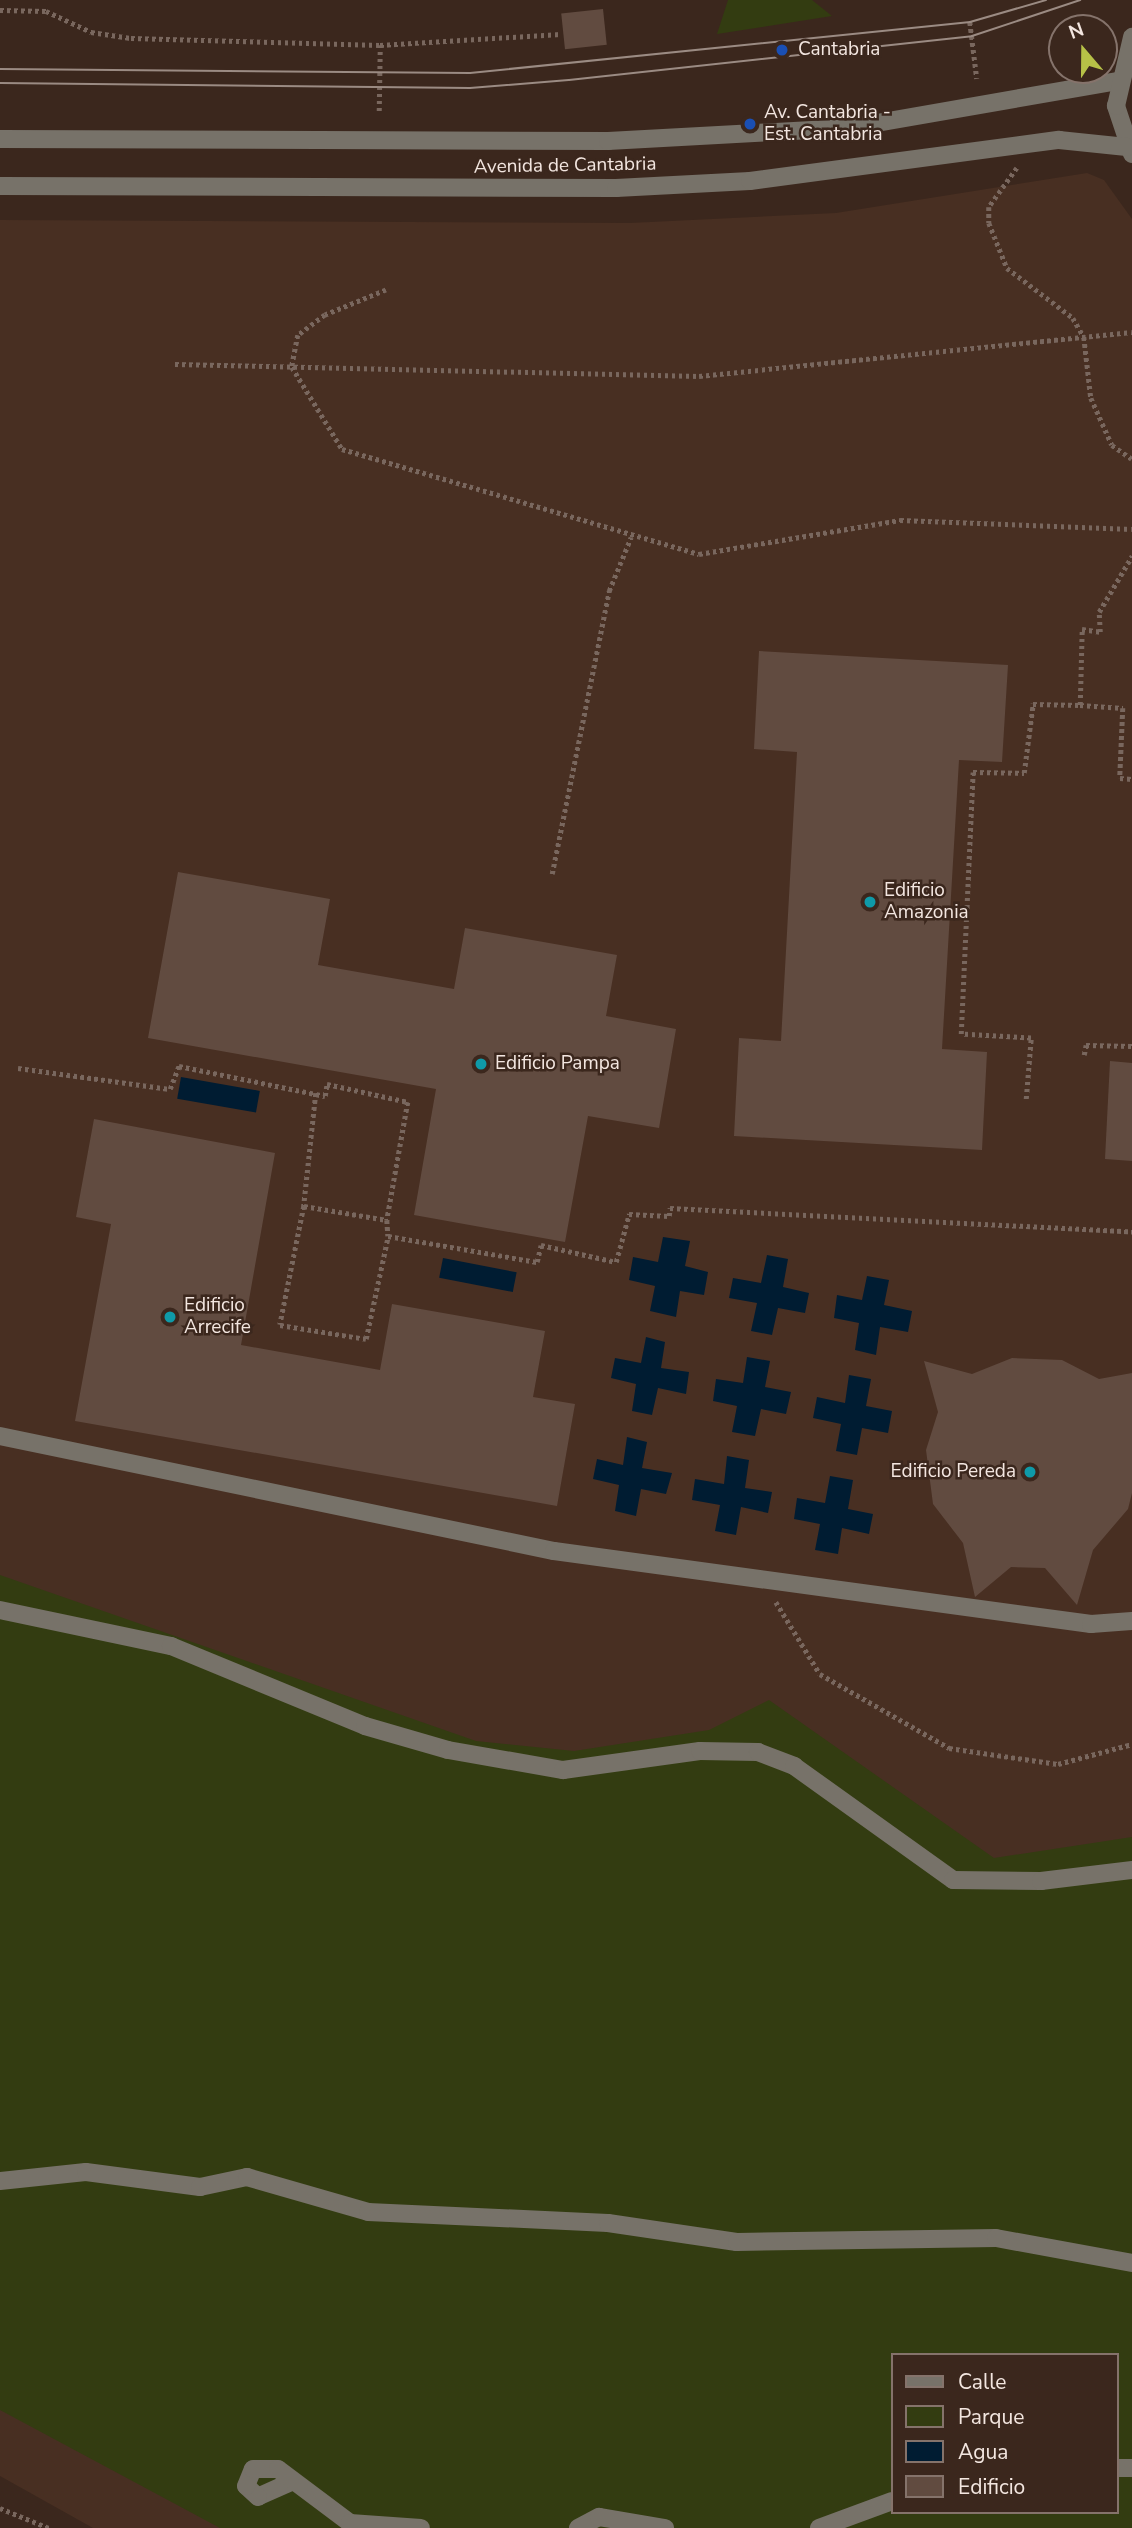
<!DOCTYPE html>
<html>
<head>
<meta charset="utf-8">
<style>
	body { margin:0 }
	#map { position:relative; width:1132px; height:2528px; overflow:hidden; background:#3b271d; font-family:"Nunito Sans",sans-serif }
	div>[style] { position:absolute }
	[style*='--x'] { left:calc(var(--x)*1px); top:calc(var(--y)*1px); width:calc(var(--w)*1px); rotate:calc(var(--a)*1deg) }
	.built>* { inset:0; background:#482f22 }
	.green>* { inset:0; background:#333c11 }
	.water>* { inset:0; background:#001c32; transform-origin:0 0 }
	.building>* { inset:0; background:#614b40; transform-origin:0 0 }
	.path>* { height:4.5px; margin-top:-2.25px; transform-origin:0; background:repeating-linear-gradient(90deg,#79675e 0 3.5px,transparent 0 7px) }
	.minor>* { height:18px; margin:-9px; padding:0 9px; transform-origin:9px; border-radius:9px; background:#777269 }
	.tram>* { height:2px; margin:-1px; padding:0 1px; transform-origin:1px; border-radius:1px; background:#9b8b83 }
	.dots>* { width:19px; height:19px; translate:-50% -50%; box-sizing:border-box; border:4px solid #3b271d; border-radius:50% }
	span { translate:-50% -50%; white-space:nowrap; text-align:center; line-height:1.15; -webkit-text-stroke:5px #3b271d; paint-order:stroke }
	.poi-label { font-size:19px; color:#f3e6e0 }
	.left { translate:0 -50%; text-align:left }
	.right { translate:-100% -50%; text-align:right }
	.street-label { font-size:19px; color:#f3e6e0 }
	.legend { position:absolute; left:891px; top:2353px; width:228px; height:161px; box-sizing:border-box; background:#3b271d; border:2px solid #85736b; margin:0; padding:9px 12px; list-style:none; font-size:21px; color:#f3e6e0 }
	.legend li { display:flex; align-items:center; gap:14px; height:35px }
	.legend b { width:35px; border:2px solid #85736b }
	.north { position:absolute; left:1048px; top:14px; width:70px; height:70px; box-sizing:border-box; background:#3b271d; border:2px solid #85736b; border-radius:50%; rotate:340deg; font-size:19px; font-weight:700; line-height:28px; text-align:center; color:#f3e6e0 }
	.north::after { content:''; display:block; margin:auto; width:24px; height:32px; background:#b7c147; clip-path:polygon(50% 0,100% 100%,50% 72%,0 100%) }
</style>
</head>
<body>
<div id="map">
	<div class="built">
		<i style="clip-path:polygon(evenodd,1087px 173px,1104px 180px,1132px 219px,1132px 2528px,93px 2528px,0 2476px,0 220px,630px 223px,836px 213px,1087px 173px,892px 2355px,1116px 2355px,1116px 2512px,892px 2512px,892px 2355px)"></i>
	</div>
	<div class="green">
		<i style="clip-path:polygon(728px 0,812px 0,832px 16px,717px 34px)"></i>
		<i style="clip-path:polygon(evenodd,0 1575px,476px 1741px,574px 1751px,709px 1730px,769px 1700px,994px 1858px,1132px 1837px,1132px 2528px,220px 2528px,0 2410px,0 1575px,892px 2355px,1116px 2355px,1116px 2512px,892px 2512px,892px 2355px)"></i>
	</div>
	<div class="water">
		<i style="left:181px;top:1077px;width:80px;height:22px;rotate:10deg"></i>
		<i style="clip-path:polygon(663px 1237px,690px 1241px,685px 1266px,708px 1272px,704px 1295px,680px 1291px,676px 1317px,650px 1311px,655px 1286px,629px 1280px,633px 1257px,658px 1262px)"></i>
		<i style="clip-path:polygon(767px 1255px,788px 1259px,783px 1287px,809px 1293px,805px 1313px,778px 1308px,772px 1335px,751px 1331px,757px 1303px,729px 1298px,733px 1278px,761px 1283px)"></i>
		<i style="left:443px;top:1258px;width:75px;height:20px;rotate:11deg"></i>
		<i style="clip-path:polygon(867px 1276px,889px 1280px,884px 1305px,912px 1311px,908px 1332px,880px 1327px,876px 1355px,855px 1350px,859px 1323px,834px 1318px,837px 1295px,862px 1300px)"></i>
		<i style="clip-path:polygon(646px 1337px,665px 1342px,661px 1368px,689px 1372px,686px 1394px,658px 1388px,652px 1415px,632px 1411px,636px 1384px,611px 1378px,615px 1358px,641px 1363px)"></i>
		<i style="clip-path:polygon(747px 1357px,770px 1361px,765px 1387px,791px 1392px,786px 1414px,761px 1409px,755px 1436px,732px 1432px,737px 1406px,713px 1401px,716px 1379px,743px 1383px)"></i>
		<i style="clip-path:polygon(849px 1375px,871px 1379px,866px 1406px,892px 1411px,888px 1433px,862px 1428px,857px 1455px,836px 1451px,841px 1424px,813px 1418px,817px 1397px,845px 1403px)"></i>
		<i style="clip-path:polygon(627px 1437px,647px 1442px,642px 1468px,672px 1473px,666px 1494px,641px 1489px,636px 1516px,615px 1511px,619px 1485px,593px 1479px,597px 1459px,623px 1465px)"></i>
		<i style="clip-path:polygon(727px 1456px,749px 1460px,745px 1488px,772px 1492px,768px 1513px,741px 1507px,736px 1535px,715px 1531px,720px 1505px,692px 1500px,695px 1479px,724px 1484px)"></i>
		<i style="clip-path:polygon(830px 1476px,853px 1480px,848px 1509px,873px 1514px,869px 1534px,842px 1528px,838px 1554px,815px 1550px,820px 1524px,794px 1519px,797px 1498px,825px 1503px)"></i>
	</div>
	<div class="building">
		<i style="left:603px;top:9px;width:36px;height:42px;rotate:84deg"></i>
		<i style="clip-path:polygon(759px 651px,1008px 665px,1002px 762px,959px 760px,942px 1049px,987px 1052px,982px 1150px,734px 1136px,739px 1038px,781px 1041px,797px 752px,754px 749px)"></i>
		<i style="clip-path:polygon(178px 872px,330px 899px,318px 965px,454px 989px,465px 928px,617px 955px,606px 1016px,676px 1029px,659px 1128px,588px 1116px,565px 1242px,414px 1215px,436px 1089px,148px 1038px)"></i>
		<i style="clip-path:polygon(1110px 1061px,1132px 1063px,1132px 1161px,1105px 1159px)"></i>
		<i style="clip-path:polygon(94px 1119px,275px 1153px,241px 1345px,380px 1370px,392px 1304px,545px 1331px,533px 1397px,575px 1404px,557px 1506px,75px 1421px,111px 1224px,76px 1217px)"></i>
		<i style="clip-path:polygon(1012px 1358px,1062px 1360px,1099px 1379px,1132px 1373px,1132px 1493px,1128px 1509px,1093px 1550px,1077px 1605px,1045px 1568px,1011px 1567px,975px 1597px,963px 1543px,933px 1504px,926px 1450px,938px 1412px,924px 1361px,972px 1374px)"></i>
	</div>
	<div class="path">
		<i style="--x:0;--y:10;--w:46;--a:1.2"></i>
		<i style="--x:46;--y:11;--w:50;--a:25"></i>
		<i style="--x:91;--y:32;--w:40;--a:8.5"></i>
		<i style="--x:131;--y:38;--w:249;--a:1.6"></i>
		<i style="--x:380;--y:45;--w:181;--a:-3.5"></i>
		<i style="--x:970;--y:22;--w:57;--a:83"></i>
		<i style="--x:379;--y:111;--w:66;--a:-89.1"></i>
		<i style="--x:1017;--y:168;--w:48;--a:125.7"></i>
		<i style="--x:989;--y:207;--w:16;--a:90"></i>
		<i style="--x:989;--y:223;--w:48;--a:68.2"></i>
		<i style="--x:1007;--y:268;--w:83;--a:37.1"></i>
		<i style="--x:1073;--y:318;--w:22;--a:60"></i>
		<i style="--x:1084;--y:337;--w:61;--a:83.5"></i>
		<i style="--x:1091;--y:398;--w:51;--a:65.9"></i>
		<i style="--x:1112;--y:445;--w:24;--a:35"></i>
		<i style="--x:386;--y:290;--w:66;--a:157.7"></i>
		<i style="--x:325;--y:315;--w:34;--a:143"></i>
		<i style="--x:298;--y:335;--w:33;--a:101"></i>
		<i style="--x:292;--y:367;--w:96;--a:58.6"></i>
		<i style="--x:342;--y:449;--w:372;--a:16.4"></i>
		<i style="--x:699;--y:554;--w:204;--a:-9.6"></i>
		<i style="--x:900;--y:520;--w:232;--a:2.2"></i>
		<i style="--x:175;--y:364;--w:524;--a:1.31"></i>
		<i style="--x:699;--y:376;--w:435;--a:-5.8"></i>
		<i style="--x:1080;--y:705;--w:43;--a:4"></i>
		<i style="--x:1123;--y:708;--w:70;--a:92.5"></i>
		<i style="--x:1120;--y:778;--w:12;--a:5"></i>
		<i style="--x:552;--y:874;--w:289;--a:-78.6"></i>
		<i style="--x:609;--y:591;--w:58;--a:-67.8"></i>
		<i style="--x:1084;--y:1055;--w:10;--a:-79"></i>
		<i style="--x:1086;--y:1045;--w:46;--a:1.2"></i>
		<i style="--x:18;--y:1068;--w:153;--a:7.9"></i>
		<i style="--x:170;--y:1089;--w:25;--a:-69"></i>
		<i style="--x:179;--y:1066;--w:149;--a:11.6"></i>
		<i style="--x:325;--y:1096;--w:12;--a:-81"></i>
		<i style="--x:327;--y:1084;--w:83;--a:12.5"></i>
		<i style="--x:408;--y:1102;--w:120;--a:100.1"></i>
		<i style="--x:316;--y:1093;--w:114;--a:96.1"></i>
		<i style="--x:304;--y:1206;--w:121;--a:101.4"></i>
		<i style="--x:280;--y:1325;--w:87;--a:9.2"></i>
		<i style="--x:366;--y:1339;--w:105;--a:-77.9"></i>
		<i style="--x:1026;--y:1099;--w:61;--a:-85.3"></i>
		<i style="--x:1031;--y:1038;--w:70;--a:-176.7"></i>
		<i style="--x:961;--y:1034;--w:262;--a:-87.4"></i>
		<i style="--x:973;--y:772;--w:51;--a:1.1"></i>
		<i style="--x:1024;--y:773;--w:70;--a:-82.6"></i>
		<i style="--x:1033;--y:704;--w:47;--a:1.2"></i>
		<i style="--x:1080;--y:705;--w:76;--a:-88.5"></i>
		<i style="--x:1082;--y:629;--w:18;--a:9"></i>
		<i style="--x:1100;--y:632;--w:20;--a:-93"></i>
		<i style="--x:1099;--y:612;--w:65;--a:-59.5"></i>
		<i style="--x:304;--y:1206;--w:84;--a:9.6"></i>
		<i style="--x:387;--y:1220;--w:16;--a:86"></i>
		<i style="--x:388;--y:1236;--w:151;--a:9.9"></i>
		<i style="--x:537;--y:1262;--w:17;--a:-77"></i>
		<i style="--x:541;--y:1245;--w:77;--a:12.8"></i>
		<i style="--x:616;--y:1262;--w:50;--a:-74.8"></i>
		<i style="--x:629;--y:1214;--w:40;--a:2.9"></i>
		<i style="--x:669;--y:1216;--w:8;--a:-83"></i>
		<i style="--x:670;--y:1208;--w:463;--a:2.9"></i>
		<i style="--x:776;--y:1602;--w:84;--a:58.6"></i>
		<i style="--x:820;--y:1674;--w:149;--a:29.8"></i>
		<i style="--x:949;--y:1748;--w:110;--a:8.4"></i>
		<i style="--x:1058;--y:1764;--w:77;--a:-15.1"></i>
		<i style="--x:0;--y:2508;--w:53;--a:22.2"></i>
	</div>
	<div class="minor">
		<i style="--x:0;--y:139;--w:608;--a:0.19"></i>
		<i style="--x:608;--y:141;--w:240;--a:-3.1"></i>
		<i style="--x:848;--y:128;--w:273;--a:-9.9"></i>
		<i style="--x:1132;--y:154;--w:51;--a:-108.4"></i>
		<i style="--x:1116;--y:106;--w:71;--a:-76.9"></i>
		<i style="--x:0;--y:186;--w:616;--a:0.19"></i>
		<i style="--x:616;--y:188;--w:134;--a:-3"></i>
		<i style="--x:750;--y:181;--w:312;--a:-7.6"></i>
		<i style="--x:1059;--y:140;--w:68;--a:5.9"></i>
		<i style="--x:0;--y:1436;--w:566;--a:11.73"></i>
		<i style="--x:554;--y:1551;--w:542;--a:7.74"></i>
		<i style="--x:1091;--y:1624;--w:41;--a:-4.2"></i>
		<i style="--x:0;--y:1610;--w:175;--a:11.9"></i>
		<i style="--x:171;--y:1646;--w:210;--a:22.4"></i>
		<i style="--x:365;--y:1726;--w:86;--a:16.1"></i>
		<i style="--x:448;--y:1750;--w:117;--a:9.9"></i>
		<i style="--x:563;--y:1770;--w:138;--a:-7.9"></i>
		<i style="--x:700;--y:1751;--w:58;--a:1"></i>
		<i style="--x:758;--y:1752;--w:39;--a:21"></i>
		<i style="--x:794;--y:1766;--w:196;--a:35.6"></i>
		<i style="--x:953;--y:1880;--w:88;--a:0.7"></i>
		<i style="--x:1041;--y:1881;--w:92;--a:-6.9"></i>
		<i style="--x:0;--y:2181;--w:86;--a:-6"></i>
		<i style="--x:86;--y:2172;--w:115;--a:7.5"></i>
		<i style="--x:200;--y:2187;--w:48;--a:-12"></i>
		<i style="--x:247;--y:2177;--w:126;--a:16.1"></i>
		<i style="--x:368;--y:2212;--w:240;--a:2.6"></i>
		<i style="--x:608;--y:2223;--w:130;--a:8.4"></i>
		<i style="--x:737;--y:2242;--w:259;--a:-0.9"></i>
		<i style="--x:996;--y:2238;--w:138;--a:10.4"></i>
		<i style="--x:1116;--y:2468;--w:16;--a:0"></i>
		<i style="--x:291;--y:2482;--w:36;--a:156"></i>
		<i style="--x:258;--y:2497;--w:16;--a:-137"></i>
		<i style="--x:246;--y:2486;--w:18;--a:-68"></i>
		<i style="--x:253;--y:2469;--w:25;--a:0"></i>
		<i style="--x:278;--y:2469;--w:90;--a:36.9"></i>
		<i style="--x:350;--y:2523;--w:71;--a:4"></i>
		<i style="--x:578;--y:2528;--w:24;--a:-28"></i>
		<i style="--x:599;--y:2517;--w:67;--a:9.5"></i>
		<i style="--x:819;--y:2528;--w:78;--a:-20.3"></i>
	</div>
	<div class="tram">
		<i style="--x:0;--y:69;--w:470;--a:0.5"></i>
		<i style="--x:470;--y:73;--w:503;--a:-5.82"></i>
		<i style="--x:970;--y:22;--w:79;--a:-16.1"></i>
		<i style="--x:0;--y:83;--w:470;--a:0.6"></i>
		<i style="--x:470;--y:88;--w:99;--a:-4.6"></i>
		<i style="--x:569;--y:80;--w:405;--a:-6.2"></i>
		<i style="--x:972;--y:36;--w:114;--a:-18.4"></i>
	</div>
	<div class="dots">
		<i style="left:782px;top:50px;background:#1a4fb4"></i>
		<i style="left:750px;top:124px;background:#1a4fb4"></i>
		<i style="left:870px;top:902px;background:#0f9aa8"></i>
		<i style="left:481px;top:1064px;background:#0f9aa8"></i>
		<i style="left:170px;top:1317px;background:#0f9aa8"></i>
		<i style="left:1030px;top:1472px;background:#0f9aa8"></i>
	</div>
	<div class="poi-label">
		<span class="left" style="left:798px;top:50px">Cantabria</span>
		<span class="left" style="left:764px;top:124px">Av. Cantabria -<br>Est. Cantabria</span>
		<span class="left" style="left:884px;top:902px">Edificio<br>Amazonia</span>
		<span class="left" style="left:495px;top:1064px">Edificio Pampa</span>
		<span class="left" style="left:184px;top:1317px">Edificio<br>Arrecife</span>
		<span class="right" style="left:1016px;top:1472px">Edificio Pereda</span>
	</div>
	<div class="street-label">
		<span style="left:565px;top:166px;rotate:-1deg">Avenida de Cantabria</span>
	</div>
	<ul class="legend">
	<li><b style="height:9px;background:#777269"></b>Calle</li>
	<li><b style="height:19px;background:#333c11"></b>Parque</li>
	<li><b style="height:19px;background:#001c32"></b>Agua</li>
	<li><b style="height:19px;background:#614b40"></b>Edificio</li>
	</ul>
	<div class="north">N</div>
</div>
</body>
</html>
